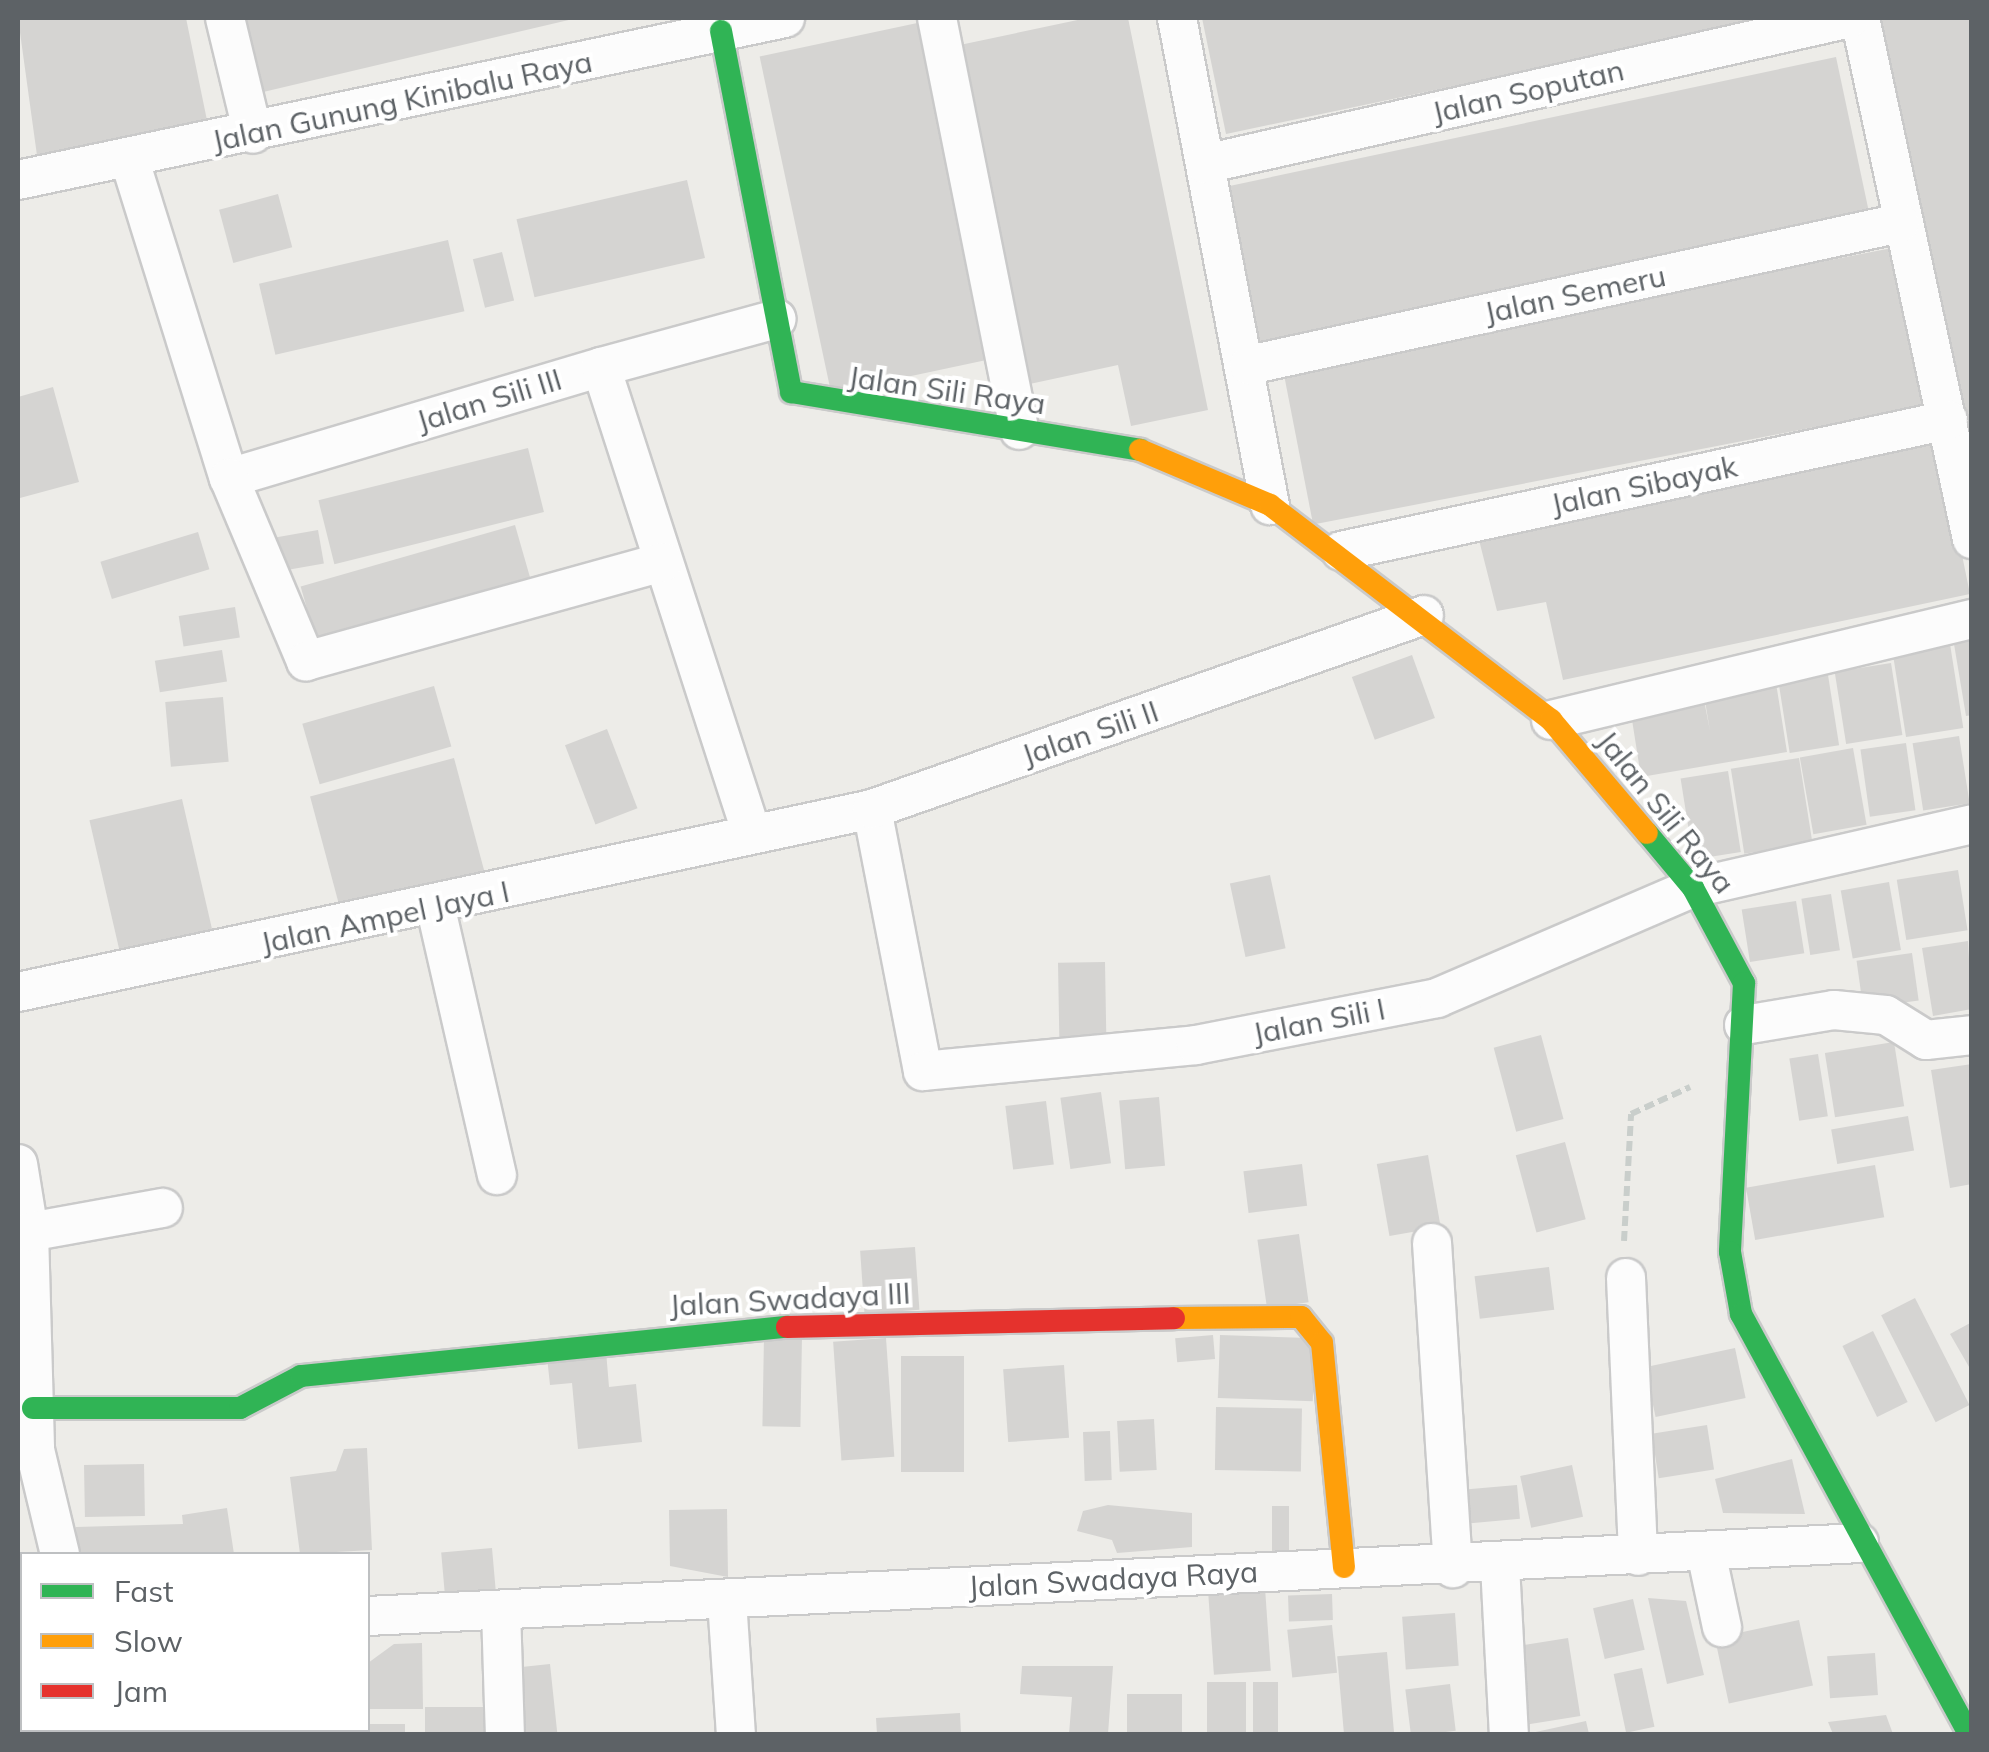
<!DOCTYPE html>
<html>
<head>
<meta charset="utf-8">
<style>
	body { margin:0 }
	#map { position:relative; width:1989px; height:1752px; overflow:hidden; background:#edece8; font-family:Mulish,sans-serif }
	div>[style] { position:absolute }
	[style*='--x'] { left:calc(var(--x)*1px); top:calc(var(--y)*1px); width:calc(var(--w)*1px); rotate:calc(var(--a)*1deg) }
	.building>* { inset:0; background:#d5d4d2; transform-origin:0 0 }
	.path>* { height:6px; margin-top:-3px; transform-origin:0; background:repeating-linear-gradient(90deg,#c9cecb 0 10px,transparent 0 15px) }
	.roads { filter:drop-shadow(2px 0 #cacaca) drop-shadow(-2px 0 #cacaca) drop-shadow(0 2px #cacaca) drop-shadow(0 -2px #cacaca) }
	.street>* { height:38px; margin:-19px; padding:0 19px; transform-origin:19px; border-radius:19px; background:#fcfcfc }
	.fast>* { height:22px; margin:-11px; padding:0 11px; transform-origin:11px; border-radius:11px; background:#30b455 }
	.slow>* { height:22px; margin:-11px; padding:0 11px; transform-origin:11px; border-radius:11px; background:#ff9f0a }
	.jam>* { height:22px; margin:-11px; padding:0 11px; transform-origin:11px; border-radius:11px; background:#e5322d }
	span { translate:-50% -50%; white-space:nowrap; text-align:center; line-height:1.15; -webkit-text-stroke:8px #fff; paint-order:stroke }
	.street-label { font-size:30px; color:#5d6266 }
	.frame { position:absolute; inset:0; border:20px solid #5d6266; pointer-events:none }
	.legend { position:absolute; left:20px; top:1552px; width:350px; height:180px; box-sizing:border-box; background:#fff; border:2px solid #bec0c2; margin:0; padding:12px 18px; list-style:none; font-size:30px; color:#5d6266 }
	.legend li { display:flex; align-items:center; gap:20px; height:50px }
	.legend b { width:50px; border:2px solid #bec0c2 }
</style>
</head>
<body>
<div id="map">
	<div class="building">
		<i style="clip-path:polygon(18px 18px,186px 18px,210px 135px,39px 170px)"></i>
		<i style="clip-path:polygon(241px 18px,573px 18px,573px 19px,259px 93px)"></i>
		<i style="clip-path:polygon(1087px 18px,1128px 18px,1208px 410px,1131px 426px,1118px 365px,1025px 385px,955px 46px)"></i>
		<i style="clip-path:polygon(1202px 18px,1773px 18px,1773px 19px,1226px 134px)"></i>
		<i style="clip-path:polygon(1872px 18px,1972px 18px,1972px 503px)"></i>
		<i style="left:922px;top:22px;width:344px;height:166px;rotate:78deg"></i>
		<i style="left:1836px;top:57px;width:159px;height:626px;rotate:78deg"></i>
		<i style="left:687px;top:180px;width:80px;height:175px;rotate:77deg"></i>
		<i style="left:278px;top:194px;width:55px;height:61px;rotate:75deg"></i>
		<i style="left:448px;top:240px;width:73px;height:194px;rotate:77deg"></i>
		<i style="left:1892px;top:248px;width:161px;height:621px;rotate:79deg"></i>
		<i style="left:502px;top:252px;width:50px;height:30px;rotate:76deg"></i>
		<i style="clip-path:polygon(53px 387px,79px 482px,20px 498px,18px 397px)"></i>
		<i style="clip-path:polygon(1938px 438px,1970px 594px,1563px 680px,1546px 602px,1497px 611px,1478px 536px)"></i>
		<i style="left:528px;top:448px;width:66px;height:216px;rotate:76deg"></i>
		<i style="left:515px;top:525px;width:62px;height:223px;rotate:74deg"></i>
		<i style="left:318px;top:530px;width:34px;height:52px;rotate:80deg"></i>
		<i style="left:198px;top:532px;width:39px;height:102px;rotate:73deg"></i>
		<i style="left:235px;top:607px;width:31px;height:57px;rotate:81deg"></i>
		<i style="clip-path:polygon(1972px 641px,1972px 715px,1966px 716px,1954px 644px)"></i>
		<i style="left:1950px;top:644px;width:85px;height:58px;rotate:81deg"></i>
		<i style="left:222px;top:650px;width:32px;height:68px;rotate:81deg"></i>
		<i style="left:1412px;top:655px;width:67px;height:64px;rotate:70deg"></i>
		<i style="left:1891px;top:663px;width:73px;height:57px;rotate:81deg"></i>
		<i style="left:1828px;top:675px;width:71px;height:50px;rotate:81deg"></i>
		<i style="clip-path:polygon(1776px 683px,1787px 752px,1641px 777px,1630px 707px,1703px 695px,1710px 731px,1704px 695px)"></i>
		<i style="left:434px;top:686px;width:63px;height:137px;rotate:74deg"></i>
		<i style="left:223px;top:697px;width:65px;height:58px;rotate:85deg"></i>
		<i style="left:607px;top:729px;width:85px;height:45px;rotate:69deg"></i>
		<i style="left:1959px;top:736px;width:68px;height:47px;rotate:81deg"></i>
		<i style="left:1906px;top:743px;width:68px;height:46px;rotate:82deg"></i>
		<i style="left:1853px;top:748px;width:78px;height:54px;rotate:80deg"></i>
		<i style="left:454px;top:758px;width:130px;height:149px;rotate:75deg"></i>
		<i style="left:1799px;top:758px;width:86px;height:69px;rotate:81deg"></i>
		<i style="left:1728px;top:771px;width:82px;height:48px;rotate:81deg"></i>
		<i style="left:182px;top:799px;width:145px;height:95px;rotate:77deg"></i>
		<i style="left:1958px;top:870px;width:61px;height:62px;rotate:81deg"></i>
		<i style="left:1270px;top:875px;width:75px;height:41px;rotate:78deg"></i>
		<i style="left:1889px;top:882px;width:69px;height:49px;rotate:80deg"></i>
		<i style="left:1831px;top:894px;width:57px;height:30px;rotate:81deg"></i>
		<i style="left:1796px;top:901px;width:53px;height:55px;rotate:81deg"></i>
		<i style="clip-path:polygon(1968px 941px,1972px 1009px,1933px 1016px,1922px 948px)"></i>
		<i style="left:1912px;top:953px;width:48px;height:56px;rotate:82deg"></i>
		<i style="left:1105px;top:962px;width:88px;height:47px;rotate:89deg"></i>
		<i style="left:1541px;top:1035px;width:87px;height:49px;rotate:75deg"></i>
		<i style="left:1894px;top:1042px;width:65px;height:70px;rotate:81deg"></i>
		<i style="left:1818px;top:1054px;width:63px;height:29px;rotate:81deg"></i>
		<i style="clip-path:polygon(1972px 1064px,1972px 1184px,1950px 1188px,1931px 1070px)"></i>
		<i style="left:1101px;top:1092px;width:72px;height:41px;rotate:82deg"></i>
		<i style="left:1159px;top:1097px;width:69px;height:40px;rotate:85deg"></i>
		<i style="left:1046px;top:1101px;width:64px;height:41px;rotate:83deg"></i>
		<i style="left:1908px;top:1116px;width:35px;height:78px;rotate:80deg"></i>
		<i style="left:1565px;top:1142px;width:80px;height:51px;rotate:75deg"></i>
		<i style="left:1428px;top:1155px;width:73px;height:52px;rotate:80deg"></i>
		<i style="left:1302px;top:1164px;width:42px;height:59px;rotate:83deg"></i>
		<i style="left:1875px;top:1165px;width:53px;height:131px;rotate:80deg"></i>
		<i style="left:1299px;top:1234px;width:69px;height:42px;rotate:82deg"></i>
		<i style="left:915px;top:1247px;width:63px;height:55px;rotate:86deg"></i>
		<i style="left:1549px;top:1267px;width:43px;height:75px;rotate:83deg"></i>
		<i style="left:1915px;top:1298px;width:120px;height:38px;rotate:63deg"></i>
		<i style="clip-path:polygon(1972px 1322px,1972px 1372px,1950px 1334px)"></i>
		<i style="left:1873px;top:1331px;width:79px;height:34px;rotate:64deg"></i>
		<i style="left:1213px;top:1335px;width:24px;height:38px;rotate:85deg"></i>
		<i style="left:1220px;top:1335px;width:95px;height:63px;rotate:2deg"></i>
		<i style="left:802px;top:1336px;width:91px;height:38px;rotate:91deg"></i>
		<i style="left:886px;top:1338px;width:119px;height:53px;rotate:86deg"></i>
		<i style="left:1735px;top:1348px;width:51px;height:92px;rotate:78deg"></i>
		<i style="clip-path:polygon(606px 1351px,609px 1387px,636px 1384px,642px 1442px,578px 1449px,572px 1383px,550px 1385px,547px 1357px)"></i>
		<i style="left:964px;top:1356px;width:116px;height:63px;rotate:90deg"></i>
		<i style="left:1064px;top:1365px;width:73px;height:61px;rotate:86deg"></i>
		<i style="left:1216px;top:1407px;width:86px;height:63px;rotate:1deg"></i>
		<i style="left:1154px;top:1419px;width:51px;height:37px;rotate:87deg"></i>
		<i style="left:1707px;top:1425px;width:45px;height:56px;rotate:81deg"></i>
		<i style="left:1110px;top:1431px;width:49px;height:27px;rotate:88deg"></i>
		<i style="clip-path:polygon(367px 1448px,372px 1550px,300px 1554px,290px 1477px,336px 1471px,344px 1449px)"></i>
		<i style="clip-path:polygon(1792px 1459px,1805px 1514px,1723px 1513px,1715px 1479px)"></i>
		<i style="left:144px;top:1464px;width:52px;height:60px;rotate:89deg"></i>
		<i style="left:1572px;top:1465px;width:53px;height:53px;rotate:78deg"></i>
		<i style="left:1517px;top:1485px;width:34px;height:55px;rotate:85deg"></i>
		<i style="clip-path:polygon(1108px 1505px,1192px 1513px,1192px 1547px,1117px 1553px,1112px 1540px,1077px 1531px,1083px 1511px)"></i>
		<i style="left:1272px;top:1506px;width:17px;height:49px"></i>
		<i style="clip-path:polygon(227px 1508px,234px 1554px,77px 1554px,76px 1527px,183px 1524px,182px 1515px)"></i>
		<i style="clip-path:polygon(727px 1509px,728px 1577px,670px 1566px,669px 1510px)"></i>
		<i style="left:492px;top:1548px;width:42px;height:51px;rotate:85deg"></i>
		<i style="left:1265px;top:1588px;width:83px;height:57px;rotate:86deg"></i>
		<i style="left:1332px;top:1594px;width:26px;height:44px;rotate:88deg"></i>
		<i style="clip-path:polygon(1648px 1598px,1686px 1601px,1704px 1675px,1667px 1684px)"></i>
		<i style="left:1633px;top:1599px;width:52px;height:41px;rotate:77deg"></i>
		<i style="left:1455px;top:1613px;width:53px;height:53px;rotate:86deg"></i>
		<i style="left:1799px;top:1620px;width:67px;height:86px;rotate:78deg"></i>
		<i style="left:1332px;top:1625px;width:48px;height:45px;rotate:84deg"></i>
		<i style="left:1568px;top:1638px;width:79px;height:59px;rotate:81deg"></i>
		<i style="clip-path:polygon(422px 1643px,423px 1709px,368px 1709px,368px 1663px,394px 1644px)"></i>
		<i style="left:1387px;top:1652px;width:82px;height:50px;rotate:85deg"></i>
		<i style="left:1875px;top:1653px;width:42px;height:48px;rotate:86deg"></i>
		<i style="left:550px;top:1664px;width:70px;height:38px;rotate:84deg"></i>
		<i style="clip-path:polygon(1022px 1666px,1113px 1666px,1108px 1734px,1069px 1734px,1072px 1697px,1020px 1694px)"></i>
		<i style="left:1642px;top:1668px;width:60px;height:29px;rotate:78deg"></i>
		<i style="left:1207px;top:1682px;width:39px;height:52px"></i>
		<i style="left:1253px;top:1682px;width:25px;height:52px"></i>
		<i style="left:1450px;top:1684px;width:47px;height:45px;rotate:83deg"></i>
		<i style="clip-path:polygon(22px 1688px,22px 1730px,47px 1734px,18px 1734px)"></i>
		<i style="left:1127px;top:1694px;width:55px;height:40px"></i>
		<i style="left:425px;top:1707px;width:64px;height:27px"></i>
		<i style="clip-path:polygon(960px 1713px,961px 1734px,877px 1734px,876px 1718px)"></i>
		<i style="clip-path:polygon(1886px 1715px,1893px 1734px,1833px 1734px,1828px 1722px)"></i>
		<i style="clip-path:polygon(1586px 1721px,1589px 1734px,1531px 1734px,1531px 1733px)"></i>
		<i style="clip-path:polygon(368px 1724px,405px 1724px,405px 1734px,348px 1734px)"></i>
		<i style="left:64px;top:1730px;width:63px;height:4px"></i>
		<i style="left:170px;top:1730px;width:55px;height:4px"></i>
	</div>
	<div class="path">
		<i style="--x:1624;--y:1241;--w:127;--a:-86.8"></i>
		<i style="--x:1631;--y:1114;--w:65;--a:-24.6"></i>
	</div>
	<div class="roads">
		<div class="street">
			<i style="--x:225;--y:18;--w:119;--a:76.4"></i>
			<i style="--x:937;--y:18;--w:420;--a:78.7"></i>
			<i style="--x:1177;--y:18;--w:496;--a:79.2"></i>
			<i style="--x:1860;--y:18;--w:533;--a:77.87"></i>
			<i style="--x:130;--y:161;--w:332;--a:72.7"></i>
			<i style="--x:229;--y:478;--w:388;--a:-16.6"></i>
			<i style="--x:601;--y:367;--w:485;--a:72.1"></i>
			<i style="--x:1205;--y:164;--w:661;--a:-12.75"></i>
			<i style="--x:18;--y:180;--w:784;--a:-11.93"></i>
			<i style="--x:1249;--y:365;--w:666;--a:-12.3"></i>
			<i style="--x:601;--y:367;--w:182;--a:-15.3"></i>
			<i style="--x:229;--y:478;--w:199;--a:67.2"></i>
			<i style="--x:306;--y:661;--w:370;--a:-15.5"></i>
			<i style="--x:1341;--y:551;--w:621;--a:-12.18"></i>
			<i style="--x:1551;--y:720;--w:433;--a:-13.5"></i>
			<i style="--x:872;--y:809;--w:267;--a:79"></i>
			<i style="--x:923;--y:1071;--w:274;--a:-5.4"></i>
			<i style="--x:1196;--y:1045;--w:246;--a:-11"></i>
			<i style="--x:1437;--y:998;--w:279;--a:-23.3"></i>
			<i style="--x:1693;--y:888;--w:286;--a:-12.9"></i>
			<i style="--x:436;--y:909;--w:273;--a:77.1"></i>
			<i style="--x:18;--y:992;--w:873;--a:-12.09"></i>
			<i style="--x:872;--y:809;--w:585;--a:-19.36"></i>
			<i style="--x:1744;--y:1025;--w:91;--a:-9.5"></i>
			<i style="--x:1834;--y:1010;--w:52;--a:5.5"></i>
			<i style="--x:1886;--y:1015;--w:47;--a:32"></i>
			<i style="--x:1926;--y:1040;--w:46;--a:-6.2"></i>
			<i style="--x:18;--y:1164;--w:69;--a:80.8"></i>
			<i style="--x:29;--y:1232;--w:218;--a:88.4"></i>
			<i style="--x:29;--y:1232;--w:136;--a:-10.2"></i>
			<i style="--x:1432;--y:1243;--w:326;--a:86.3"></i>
			<i style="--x:1626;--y:1278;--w:278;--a:87.5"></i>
			<i style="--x:18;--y:1451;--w:17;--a:-3"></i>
			<i style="--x:35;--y:1450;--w:107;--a:76.5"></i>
			<i style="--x:1706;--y:1552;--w:77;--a:78"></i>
			<i style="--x:1500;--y:1565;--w:169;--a:87"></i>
			<i style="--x:727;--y:1600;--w:134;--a:86.2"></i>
			<i style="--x:501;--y:1610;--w:124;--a:88.2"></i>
			<i style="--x:368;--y:1616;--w:1493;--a:-2.8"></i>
			<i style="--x:147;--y:1730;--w:4;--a:90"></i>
		</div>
		<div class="fast">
			<i style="--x:721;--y:31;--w:368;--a:79"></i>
			<i style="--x:791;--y:392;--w:354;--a:9.4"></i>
			<i style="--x:1647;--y:833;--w:72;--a:50.1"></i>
			<i style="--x:1693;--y:888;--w:108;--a:61.8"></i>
			<i style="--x:1744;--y:983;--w:269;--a:93"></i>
			<i style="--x:1730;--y:1252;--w:63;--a:79.9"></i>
			<i style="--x:1741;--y:1314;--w:478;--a:61.5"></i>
			<i style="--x:33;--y:1408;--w:207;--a:0"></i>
			<i style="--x:240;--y:1408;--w:69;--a:-27.7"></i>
			<i style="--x:301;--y:1376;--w:488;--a:-5.8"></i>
		</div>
		<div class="slow">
			<i style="--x:1140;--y:450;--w:141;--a:22.9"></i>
			<i style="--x:1270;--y:505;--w:354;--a:37.4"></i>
			<i style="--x:1551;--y:720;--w:148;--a:49.7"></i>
			<i style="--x:1174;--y:1318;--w:127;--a:-0.5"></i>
			<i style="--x:1301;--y:1317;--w:33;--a:51"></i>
			<i style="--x:1322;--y:1343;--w:225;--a:84.4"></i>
		</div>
		<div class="jam">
			<i style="--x:787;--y:1327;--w:387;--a:-1.3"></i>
		</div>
	</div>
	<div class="street-label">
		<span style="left:1528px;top:91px;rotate:-13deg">Jalan Soputan</span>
		<span style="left:402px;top:101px;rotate:-12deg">Jalan Gunung Kinibalu Raya</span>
		<span style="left:1575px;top:294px;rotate:-12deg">Jalan Semeru</span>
		<span style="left:947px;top:390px;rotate:8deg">Jalan Sili Raya</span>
		<span style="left:489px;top:400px;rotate:-17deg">Jalan Sili III</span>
		<span style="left:1644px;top:485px;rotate:-12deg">Jalan Sibayak</span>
		<span style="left:1090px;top:733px;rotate:-19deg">Jalan Sili II</span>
		<span style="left:1666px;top:812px;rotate:51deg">Jalan Sili Raya</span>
		<span style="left:385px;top:917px;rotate:-12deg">Jalan Ampel Jaya I</span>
		<span style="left:1319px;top:1021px;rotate:-11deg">Jalan Sili I</span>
		<span style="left:790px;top:1299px;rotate:-3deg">Jalan Swadaya III</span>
		<span style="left:1113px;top:1579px;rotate:-3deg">Jalan Swadaya Raya</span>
	</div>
	<div class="frame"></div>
	<ul class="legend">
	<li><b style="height:12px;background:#30b455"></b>Fast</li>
	<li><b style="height:12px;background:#ff9f0a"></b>Slow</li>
	<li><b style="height:12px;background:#e5322d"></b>Jam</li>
	</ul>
</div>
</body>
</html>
